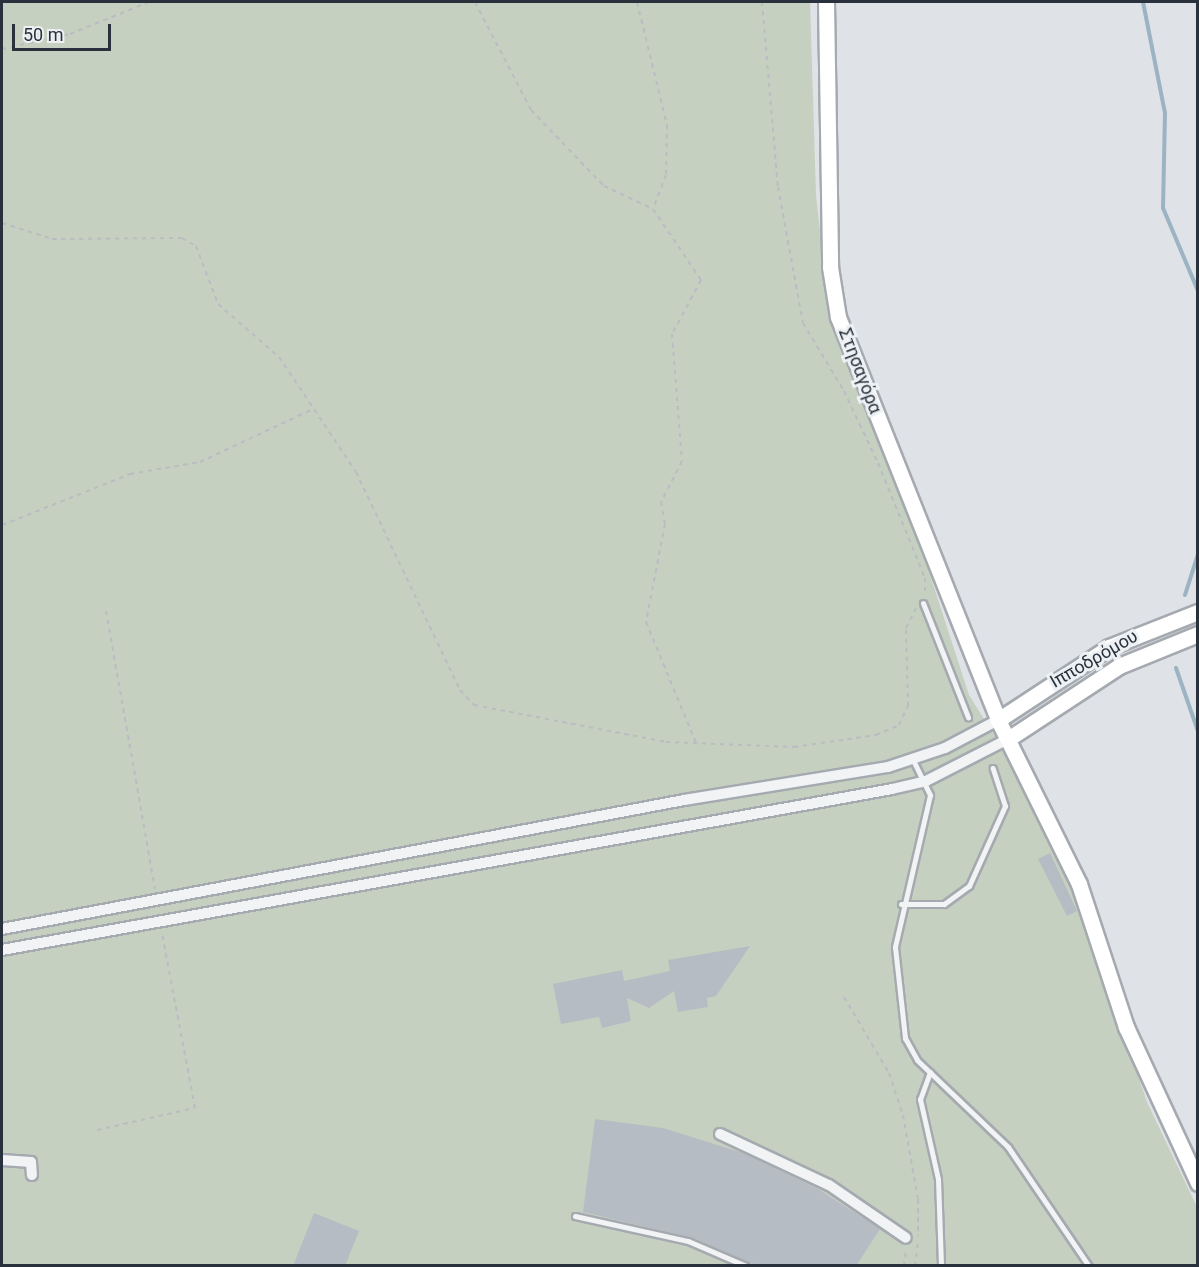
<!DOCTYPE html>
<html>
<head>
<meta charset="utf-8">
<style>
	body { margin:0 }
	#map { position:relative; width:1199px; height:1267px; overflow:hidden; background:#dfe2e7; font-family:Roboto,sans-serif }
	div>[style] { position:absolute }
	[style*='--x'] { left:calc(var(--x)*1px); top:calc(var(--y)*1px); width:calc(var(--w)*1px); rotate:calc(var(--a)*1deg) }
	.green>* { inset:0; background:#c6d0c0 }
	.stream>* { height:4px; margin:-2px; padding:0 2px; transform-origin:2px; border-radius:2px; background:#9cb3c4 }
	.building>* { inset:0; background:#b6bcc3 }
	.path>* { height:2px; margin-top:-1px; transform-origin:0; background:repeating-linear-gradient(90deg,#b9bdc1 0 4.5px,transparent 0 9px) }
	.roads { filter:drop-shadow(2px 0 #a5aab0) drop-shadow(-2px 0 #a5aab0) drop-shadow(0 2px #a5aab0) drop-shadow(0 -2px #a5aab0) }
	.lane>* { height:5px; margin:-2.5px; padding:0 2.5px; transform-origin:2.5px; border-radius:2.5px; background:#f1f3f5 }
	.street>* { height:10px; margin:-5px; padding:0 5px; transform-origin:5px; border-radius:5px; background:#f1f3f5 }
	.secondary>* { height:15px; margin:-7.5px; padding:0 7.5px; transform-origin:7.5px; border-radius:7.5px; background:#fff }
	span { translate:-50% -50%; white-space:nowrap; text-align:center; line-height:1.15; -webkit-text-stroke:6px #eef1f4; paint-order:stroke }
	.street-label { font-size:18px; color:#29323c }
	.frame { position:absolute; inset:0; border:3px solid #29323c; pointer-events:none }
	.scale { position:absolute; left:12px; top:24px; width:99px; height:27px; box-sizing:border-box; border:3px solid #29323c; border-top:0; padding-left:8px; font-size:18px; line-height:21px; white-space:nowrap; color:#29323c; -webkit-text-stroke:4px #eef1f4; paint-order:stroke }
</style>
</head>
<body>
<div id="map">
	<div class="green">
		<i style="clip-path:polygon(2px 2px,810px 2px,816px 195px,829px 312px,921px 547px,969px 695px,1023px 781px,1072px 881px,1147px 1102px,1197px 1207px,1197px 1265px,2px 1266px)"></i>
	</div>
	<div class="stream">
		<i style="--x:1143;--y:2;--w:113;--a:78.8"></i>
		<i style="--x:1165;--y:113;--w:95;--a:91.2"></i>
		<i style="--x:1163;--y:208;--w:90;--a:67.1"></i>
		<i style="--x:1185;--y:595;--w:43;--a:-72.4"></i>
		<i style="--x:1176;--y:668;--w:67;--a:70.8"></i>
	</div>
	<div class="building">
		<i style="clip-path:polygon(1050px 853px,1077px 911px,1067px 916px,1038px 859px)"></i>
		<i style="clip-path:polygon(750px 946px,716px 996px,707px 998px,708px 1007px,678px 1012px,674px 991px,649px 1008px,627px 998px,631px 1021px,602px 1028px,599px 1017px,561px 1024px,553px 984px,622px 970px,624px 981px,670px 971px,668px 960px)"></i>
		<i style="clip-path:polygon(595px 1119px,663px 1128px,743px 1153px,818px 1189px,880px 1229px,856px 1266px,758px 1266px,693px 1238px,583px 1212px)"></i>
		<i style="clip-path:polygon(314px 1213px,359px 1231px,345px 1266px,293px 1266px)"></i>
	</div>
	<div class="path">
		<i style="--x:475;--y:2;--w:122;--a:62.6"></i>
		<i style="--x:531;--y:110;--w:105;--a:46.2"></i>
		<i style="--x:604;--y:186;--w:54;--a:25.1"></i>
		<i style="--x:653;--y:209;--w:86;--a:55.9"></i>
		<i style="--x:701;--y:280;--w:61;--a:118.2"></i>
		<i style="--x:672;--y:334;--w:127;--a:85.5"></i>
		<i style="--x:682;--y:461;--w:46;--a:117.1"></i>
		<i style="--x:661;--y:502;--w:22;--a:80"></i>
		<i style="--x:665;--y:524;--w:100;--a:101"></i>
		<i style="--x:646;--y:622;--w:131;--a:67.5"></i>
		<i style="--x:637;--y:2;--w:127;--a:76.3"></i>
		<i style="--x:667;--y:125;--w:50;--a:91.1"></i>
		<i style="--x:666;--y:175;--w:36;--a:111"></i>
		<i style="--x:762;--y:2;--w:186;--a:85.1"></i>
		<i style="--x:778;--y:187;--w:138;--a:79.6"></i>
		<i style="--x:803;--y:323;--w:79;--a:58.9"></i>
		<i style="--x:844;--y:391;--w:80;--a:64.7"></i>
		<i style="--x:878;--y:463;--w:124;--a:67.8"></i>
		<i style="--x:925;--y:578;--w:17;--a:90"></i>
		<i style="--x:2;--y:49;--w:70;--a:-12.4"></i>
		<i style="--x:70;--y:34;--w:85;--a:-22.1"></i>
		<i style="--x:2;--y:223;--w:52;--a:17.7"></i>
		<i style="--x:52;--y:239;--w:130;--a:-0.4"></i>
		<i style="--x:182;--y:238;--w:16;--a:30"></i>
		<i style="--x:196;--y:246;--w:62;--a:69.2"></i>
		<i style="--x:218;--y:304;--w:81;--a:41"></i>
		<i style="--x:279;--y:357;--w:138;--a:56.2"></i>
		<i style="--x:356;--y:472;--w:242;--a:64.5"></i>
		<i style="--x:460;--y:690;--w:21;--a:47"></i>
		<i style="--x:474;--y:705;--w:196;--a:10.9"></i>
		<i style="--x:666;--y:742;--w:128;--a:2.2"></i>
		<i style="--x:794;--y:747;--w:83;--a:-8.3"></i>
		<i style="--x:876;--y:735;--w:25;--a:-23"></i>
		<i style="--x:899;--y:725;--w:21;--a:-65"></i>
		<i style="--x:908;--y:706;--w:78;--a:-91.5"></i>
		<i style="--x:906;--y:628;--w:22;--a:-63"></i>
		<i style="--x:2;--y:525;--w:138;--a:-21.7"></i>
		<i style="--x:130;--y:474;--w:71;--a:-9.7"></i>
		<i style="--x:200;--y:462;--w:125;--a:-25.1"></i>
		<i style="--x:106;--y:611;--w:282;--a:80"></i>
		<i style="--x:844;--y:997;--w:88;--a:59.4"></i>
		<i style="--x:889;--y:1073;--w:44;--a:71.6"></i>
		<i style="--x:903;--y:1115;--w:85;--a:79.9"></i>
		<i style="--x:918;--y:1199;--w:37;--a:90"></i>
		<i style="--x:97;--y:1130;--w:100;--a:-12.7"></i>
		<i style="--x:195;--y:1108;--w:178;--a:-100.7"></i>
		<i style="--x:904;--y:1266;--w:16;--a:-83"></i>
		<i style="--x:915;--y:1266;--w:25;--a:-83"></i>
	</div>
	<div class="roads">
		<div class="lane">
			<i style="--x:923;--y:603;--w:123;--a:68.5"></i>
			<i style="--x:913;--y:760;--w:39;--a:64"></i>
			<i style="--x:930;--y:795;--w:156;--a:103"></i>
			<i style="--x:895;--y:947;--w:92;--a:83.7"></i>
			<i style="--x:905;--y:1038;--w:25;--a:61"></i>
			<i style="--x:917;--y:1060;--w:126;--a:43.7"></i>
			<i style="--x:1008;--y:1147;--w:144;--a:55.8"></i>
			<i style="--x:901;--y:904;--w:43;--a:0"></i>
			<i style="--x:944;--y:904;--w:31;--a:-36"></i>
			<i style="--x:969;--y:886;--w:88;--a:-65.8"></i>
			<i style="--x:1005;--y:806;--w:40;--a:-108"></i>
			<i style="--x:930;--y:1072;--w:29;--a:110"></i>
			<i style="--x:920;--y:1099;--w:82;--a:77.3"></i>
			<i style="--x:938;--y:1179;--w:87;--a:88"></i>
			<i style="--x:575;--y:1216;--w:116;--a:12.5"></i>
			<i style="--x:688;--y:1241;--w:63;--a:23.3"></i>
		</div>
		<div class="street">
			<i style="--x:2;--y:929;--w:694;--a:-10.71"></i>
			<i style="--x:684;--y:800;--w:207;--a:-9.2"></i>
			<i style="--x:888;--y:767;--w:60;--a:-18.4"></i>
			<i style="--x:945;--y:748;--w:60;--a:-27.8"></i>
			<i style="--x:2;--y:950;--w:904;--a:-10.25"></i>
			<i style="--x:892;--y:789;--w:35;--a:-13"></i>
			<i style="--x:926;--y:781;--w:92;--a:-27.1"></i>
			<i style="--x:720;--y:1134;--w:120;--a:25.1"></i>
			<i style="--x:829;--y:1185;--w:93;--a:34.5"></i>
			<i style="--x:2;--y:1160;--w:29;--a:4"></i>
			<i style="--x:31;--y:1162;--w:13;--a:86"></i>
		</div>
		<div class="secondary">
			<i style="--x:826;--y:2;--w:265;--a:89.1"></i>
			<i style="--x:830;--y:267;--w:51;--a:80.9"></i>
			<i style="--x:838;--y:317;--w:434;--a:68.3"></i>
			<i style="--x:998;--y:720;--w:183;--a:63.7"></i>
			<i style="--x:1079;--y:884;--w:151;--a:71.8"></i>
			<i style="--x:1126;--y:1027;--w:172;--a:65.2"></i>
			<i style="--x:998;--y:720;--w:133;--a:-33.3"></i>
			<i style="--x:1109;--y:647;--w:96;--a:-21.5"></i>
			<i style="--x:1008;--y:739;--w:133;--a:-33.3"></i>
			<i style="--x:1119;--y:666;--w:85;--a:-22.1"></i>
		</div>
	</div>
	<div class="street-label">
		<span style="left:860px;top:371px;rotate:69deg">Στησαγόρα</span>
		<span style="left:1094px;top:659px;rotate:-30deg">Ιπποδρόμου</span>
	</div>
	<div class="frame"></div>
	<div class="scale">50 m</div>
</div>
</body>
</html>
